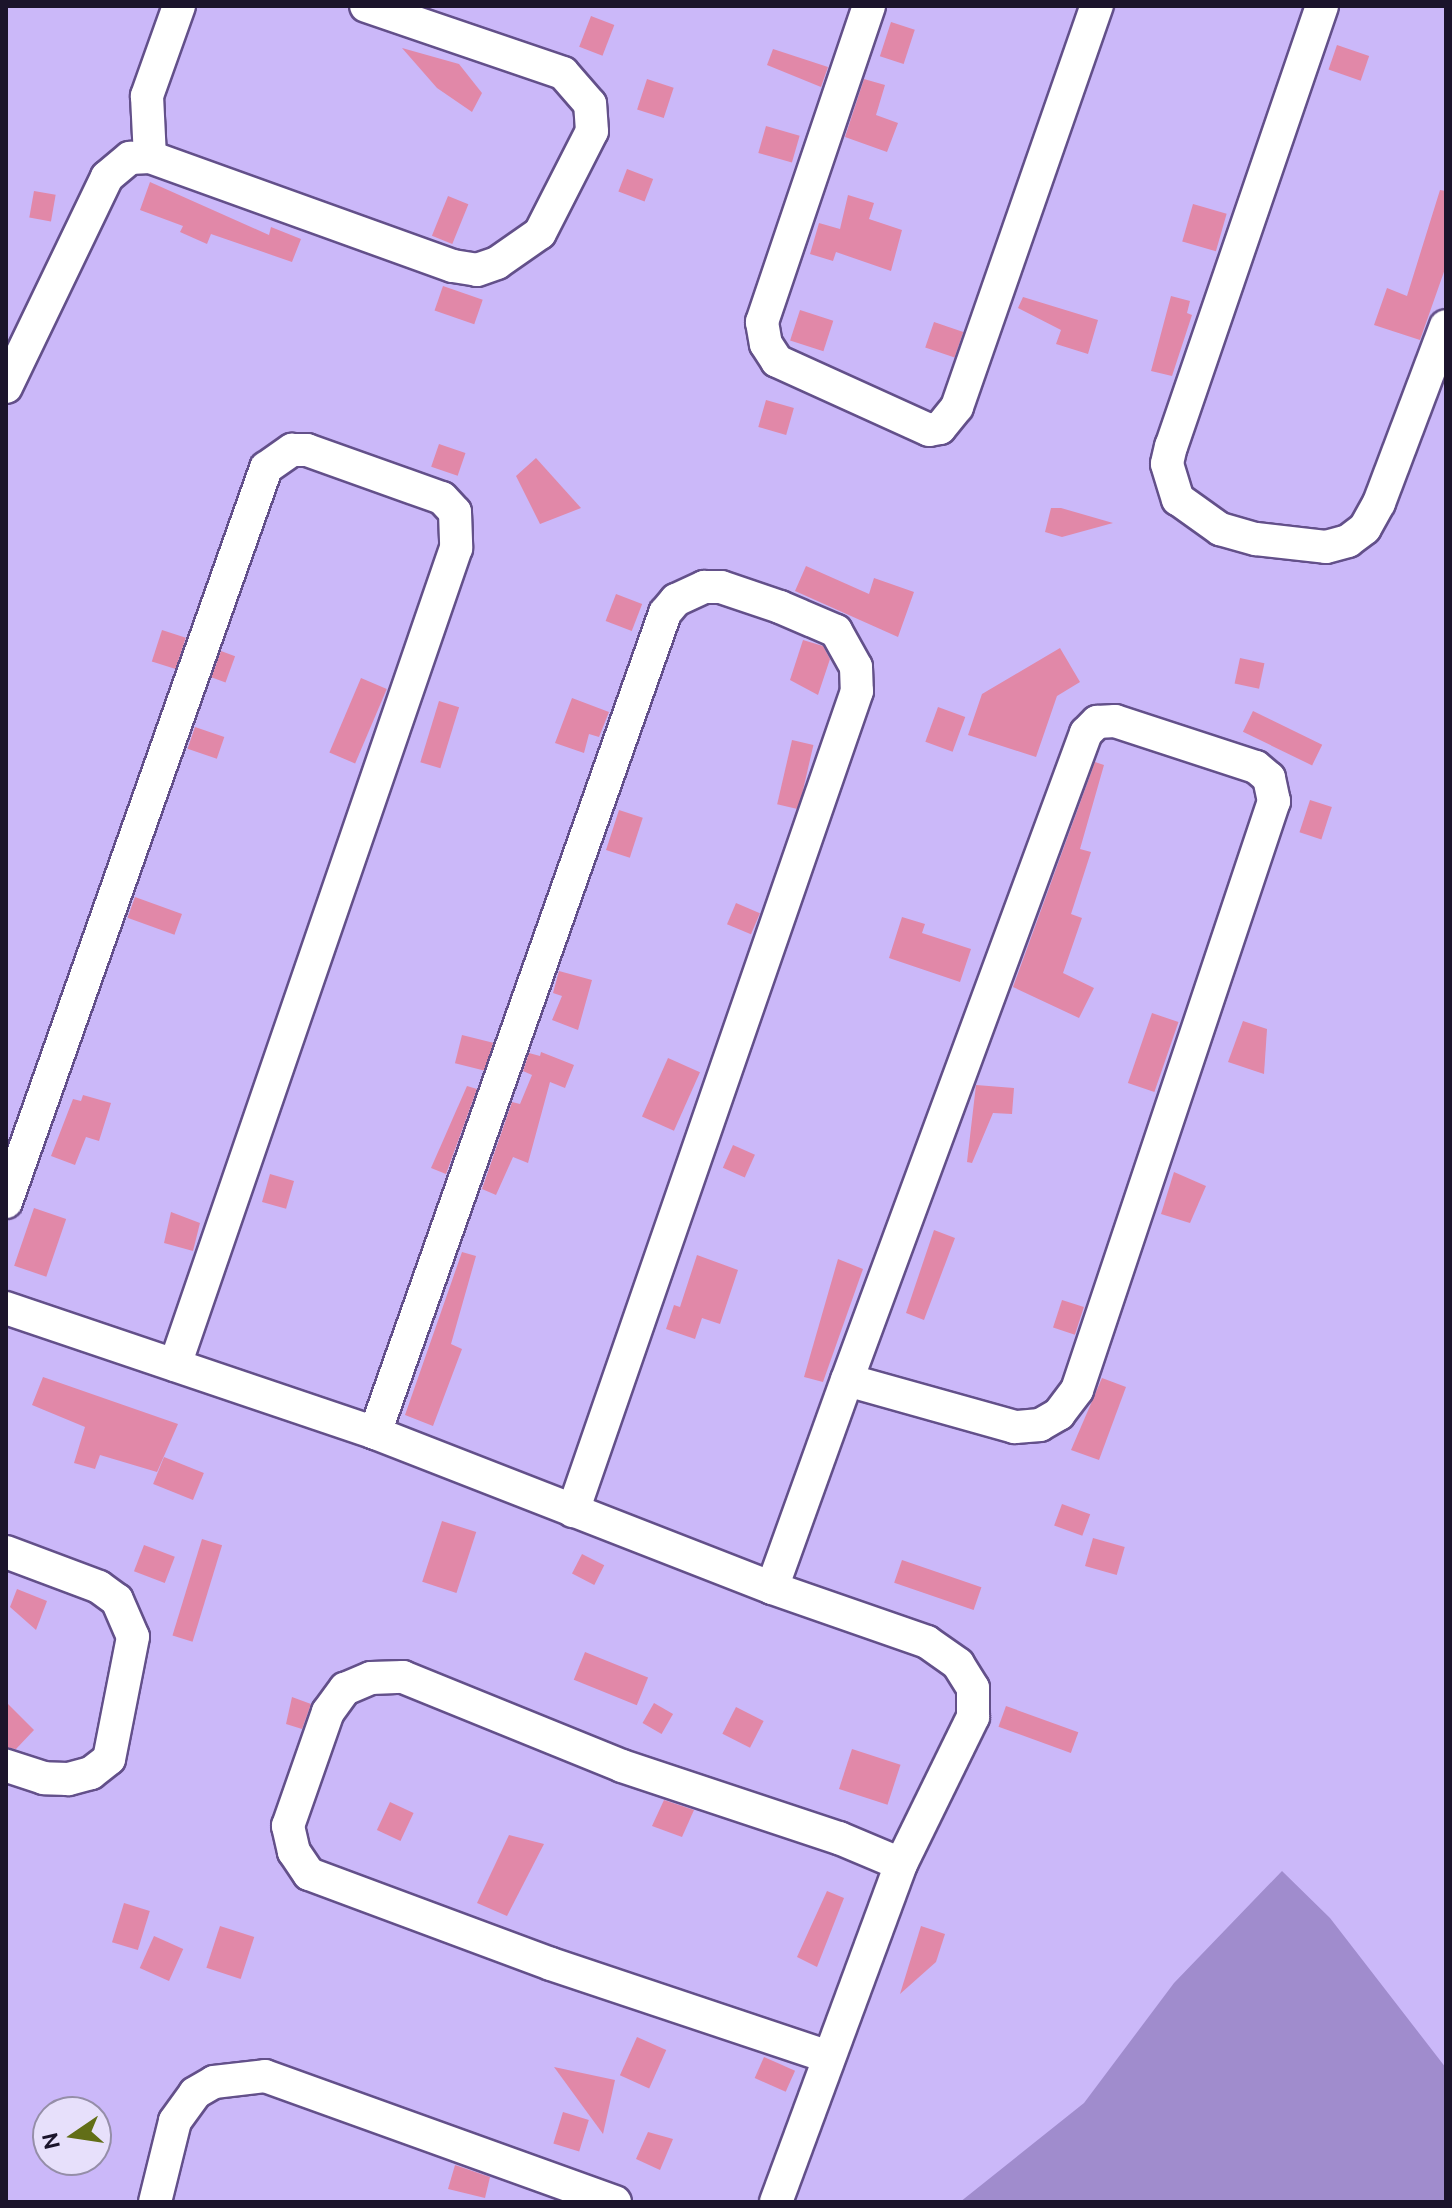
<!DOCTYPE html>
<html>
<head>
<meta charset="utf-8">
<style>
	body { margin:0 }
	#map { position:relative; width:1452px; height:2208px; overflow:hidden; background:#cbb8f9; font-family:Ubuntu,sans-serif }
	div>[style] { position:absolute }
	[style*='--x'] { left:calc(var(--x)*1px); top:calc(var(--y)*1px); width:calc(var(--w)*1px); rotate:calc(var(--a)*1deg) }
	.green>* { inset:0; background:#a08ccd }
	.building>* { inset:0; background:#e188a8; transform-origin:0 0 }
	.roads { filter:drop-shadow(2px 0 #63508a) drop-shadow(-2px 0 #63508a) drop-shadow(0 2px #63508a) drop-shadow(0 -2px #63508a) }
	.minor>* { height:32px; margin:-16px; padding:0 16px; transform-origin:16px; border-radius:16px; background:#fff }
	span { translate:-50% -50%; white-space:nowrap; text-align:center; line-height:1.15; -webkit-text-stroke:6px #e7e0fb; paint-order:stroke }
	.frame { position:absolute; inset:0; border:8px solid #1b142b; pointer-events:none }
	.north { position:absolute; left:32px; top:2096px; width:80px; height:80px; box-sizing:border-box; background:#e7e0fb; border:2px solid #958ea8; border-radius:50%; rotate:257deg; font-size:22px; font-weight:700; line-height:32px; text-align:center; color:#1b142b }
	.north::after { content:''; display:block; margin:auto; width:28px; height:36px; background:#626e17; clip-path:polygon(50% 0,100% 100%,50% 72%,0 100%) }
</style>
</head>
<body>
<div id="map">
	<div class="green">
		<i style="clip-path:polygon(1282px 1871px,1330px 1918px,1446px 2068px,1446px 2202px,960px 2202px,1084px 2103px,1174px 1983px)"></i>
	</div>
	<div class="building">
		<i style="left:591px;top:16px;width:25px;height:33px;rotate:21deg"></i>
		<i style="left:891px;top:22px;width:25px;height:36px;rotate:18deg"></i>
		<i style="left:1337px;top:45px;width:34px;height:26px;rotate:19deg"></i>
		<i style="clip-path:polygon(402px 48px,459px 64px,482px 93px,472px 112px,437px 88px)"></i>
		<i style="clip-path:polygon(773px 49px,828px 67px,821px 87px,767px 65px)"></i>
		<i style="left:647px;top:79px;width:28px;height:32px;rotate:18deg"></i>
		<i style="clip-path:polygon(864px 79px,885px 85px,876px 115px,898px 123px,887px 152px,845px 137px)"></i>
		<i style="left:766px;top:126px;width:35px;height:28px;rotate:16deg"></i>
		<i style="left:627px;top:169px;width:28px;height:24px;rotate:21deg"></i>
		<i style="clip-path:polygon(150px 182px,269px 235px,271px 227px,301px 239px,292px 262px,211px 234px,207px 244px,180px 232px,183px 226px,140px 210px)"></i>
		<i style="clip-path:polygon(1440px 190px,1446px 191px,1446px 266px,1420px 340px,1374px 325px,1387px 288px,1407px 296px)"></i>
		<i style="left:34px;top:191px;width:22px;height:27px;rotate:10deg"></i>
		<i style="clip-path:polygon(848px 195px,874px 203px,869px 219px,902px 230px,891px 271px,836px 252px,833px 261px,810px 254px,819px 223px,840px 229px)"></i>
		<i style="left:448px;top:196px;width:22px;height:43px;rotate:22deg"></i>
		<i style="left:1193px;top:204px;width:35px;height:39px;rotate:16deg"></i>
		<i style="left:443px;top:286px;width:42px;height:26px;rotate:19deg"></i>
		<i style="clip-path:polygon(1171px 296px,1190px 301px,1187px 313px,1192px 315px,1172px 376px,1151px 371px)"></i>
		<i style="clip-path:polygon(1023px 297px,1098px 320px,1088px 354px,1056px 344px,1061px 330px,1018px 308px)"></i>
		<i style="left:800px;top:310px;width:35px;height:32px;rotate:18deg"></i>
		<i style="left:934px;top:322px;width:31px;height:27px;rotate:19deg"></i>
		<i style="left:766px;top:400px;width:29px;height:28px;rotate:16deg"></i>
		<i style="left:439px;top:444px;width:28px;height:24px;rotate:19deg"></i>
		<i style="clip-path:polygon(536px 458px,581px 508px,540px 524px,516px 476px)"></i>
		<i style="clip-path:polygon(1051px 508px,1061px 508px,1113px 523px,1062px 537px,1045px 532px)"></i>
		<i style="clip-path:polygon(806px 566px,869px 594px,874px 578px,914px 592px,898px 637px,795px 591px)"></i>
		<i style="left:616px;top:594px;width:28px;height:29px;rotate:21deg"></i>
		<i style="left:162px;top:630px;width:25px;height:33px;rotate:18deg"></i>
		<i style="clip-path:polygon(803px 640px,823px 646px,830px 659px,818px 695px,790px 680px)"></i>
		<i style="clip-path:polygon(1060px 648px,1080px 682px,1057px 696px,1036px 757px,968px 735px,982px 694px)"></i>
		<i style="left:221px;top:651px;width:15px;height:28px;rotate:20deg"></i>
		<i style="left:1240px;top:658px;width:25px;height:26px;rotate:12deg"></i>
		<i style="left:361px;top:678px;width:28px;height:81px;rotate:23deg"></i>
		<i style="clip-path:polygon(572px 698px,609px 712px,599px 737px,589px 734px,584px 753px,555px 743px)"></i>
		<i style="left:439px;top:701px;width:21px;height:64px;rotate:17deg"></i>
		<i style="left:938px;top:707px;width:29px;height:37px;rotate:20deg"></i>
		<i style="left:1253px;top:711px;width:77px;height:23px;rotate:26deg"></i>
		<i style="left:195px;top:727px;width:31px;height:23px;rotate:19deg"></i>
		<i style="left:792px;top:740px;width:22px;height:66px;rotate:13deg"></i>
		<i style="clip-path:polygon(1095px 762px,1104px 765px,1080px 849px,1091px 852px,1071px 914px,1082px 918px,1063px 973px,1094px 988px,1079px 1018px,1013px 987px)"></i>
		<i style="left:1310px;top:800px;width:23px;height:34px;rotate:18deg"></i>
		<i style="left:619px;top:810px;width:25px;height:42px;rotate:18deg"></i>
		<i style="left:135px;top:897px;width:50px;height:22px;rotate:20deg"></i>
		<i style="left:736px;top:903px;width:26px;height:23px;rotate:23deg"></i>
		<i style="clip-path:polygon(902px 917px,925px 924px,922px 933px,971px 949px,960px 982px,889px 958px)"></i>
		<i style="clip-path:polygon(559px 971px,592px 980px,578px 1030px,552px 1020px,562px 996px,553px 993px)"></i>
		<i style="left:1152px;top:1013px;width:28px;height:74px;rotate:19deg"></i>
		<i style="clip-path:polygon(1243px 1021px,1267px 1029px,1264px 1074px,1228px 1062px)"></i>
		<i style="left:462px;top:1035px;width:32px;height:29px;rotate:14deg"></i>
		<i style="clip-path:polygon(541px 1052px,574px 1065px,565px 1088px,550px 1082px,528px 1163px,513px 1157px,496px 1195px,482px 1189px,512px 1102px,520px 1104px,532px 1075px,523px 1071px,529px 1053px,540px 1056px)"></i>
		<i style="left:668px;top:1058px;width:35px;height:64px;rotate:24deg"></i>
		<i style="clip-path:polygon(976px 1085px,1014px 1088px,1012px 1114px,993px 1113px,972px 1163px,967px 1162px)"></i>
		<i style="clip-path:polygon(467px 1086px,477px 1089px,446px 1174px,431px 1168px)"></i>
		<i style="clip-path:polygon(83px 1095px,111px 1103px,99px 1141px,86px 1137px,75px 1165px,51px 1156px,73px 1099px,81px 1101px)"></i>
		<i style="left:733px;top:1145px;width:24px;height:25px;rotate:24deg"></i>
		<i style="clip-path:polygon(1174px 1172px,1206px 1186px,1190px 1223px,1161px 1214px)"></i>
		<i style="left:270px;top:1174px;width:25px;height:29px;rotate:16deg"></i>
		<i style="left:34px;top:1208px;width:34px;height:61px;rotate:19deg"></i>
		<i style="clip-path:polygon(171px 1212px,200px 1223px,193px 1251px,164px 1243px)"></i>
		<i style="clip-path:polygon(934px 1230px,955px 1238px,924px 1320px,906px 1313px)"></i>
		<i style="clip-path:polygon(462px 1252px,476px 1256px,451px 1344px,462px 1349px,433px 1426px,405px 1415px)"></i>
		<i style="clip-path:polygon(697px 1255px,738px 1270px,720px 1324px,702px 1318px,695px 1339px,666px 1329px,674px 1305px,680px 1307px)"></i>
		<i style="clip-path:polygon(838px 1259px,863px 1269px,823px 1382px,804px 1377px)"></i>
		<i style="left:1062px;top:1300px;width:23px;height:29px;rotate:18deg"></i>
		<i style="clip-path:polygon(43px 1377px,178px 1424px,157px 1472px,100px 1455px,95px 1469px,74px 1463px,85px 1427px,32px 1405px)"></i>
		<i style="clip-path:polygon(1102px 1378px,1126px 1387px,1099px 1460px,1071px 1450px)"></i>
		<i style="left:164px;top:1457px;width:43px;height:29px;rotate:22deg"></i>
		<i style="left:1062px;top:1504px;width:30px;height:23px;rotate:20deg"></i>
		<i style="left:442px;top:1521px;width:36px;height:64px;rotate:18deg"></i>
		<i style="left:1093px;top:1538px;width:33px;height:29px;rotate:16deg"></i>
		<i style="left:202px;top:1539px;width:21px;height:101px;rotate:17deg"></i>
		<i style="left:144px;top:1545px;width:33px;height:28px;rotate:21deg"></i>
		<i style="left:582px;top:1554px;width:25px;height:22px;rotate:27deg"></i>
		<i style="left:902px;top:1560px;width:84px;height:24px;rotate:19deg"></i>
		<i style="clip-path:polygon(17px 1589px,47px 1601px,36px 1630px,10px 1607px)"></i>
		<i style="left:585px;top:1652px;width:68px;height:30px;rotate:22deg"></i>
		<i style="clip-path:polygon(292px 1697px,311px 1704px,302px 1729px,286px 1724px)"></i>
		<i style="clip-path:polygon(6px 1702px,34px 1730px,16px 1749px,6px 1748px)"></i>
		<i style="left:654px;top:1703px;width:22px;height:23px;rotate:30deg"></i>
		<i style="left:1006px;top:1706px;width:77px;height:22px;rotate:20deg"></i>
		<i style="left:736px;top:1707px;width:31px;height:30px;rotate:27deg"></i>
		<i style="left:852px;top:1749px;width:51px;height:42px;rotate:18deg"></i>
		<i style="clip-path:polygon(664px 1800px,694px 1810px,682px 1837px,652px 1826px)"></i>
		<i style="left:390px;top:1802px;width:26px;height:31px;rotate:25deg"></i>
		<i style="clip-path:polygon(509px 1835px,544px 1844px,507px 1916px,477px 1903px)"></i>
		<i style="clip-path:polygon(827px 1891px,844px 1898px,817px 1967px,797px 1957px)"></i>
		<i style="left:124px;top:1903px;width:27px;height:41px;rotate:17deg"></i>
		<i style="left:220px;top:1926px;width:36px;height:44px;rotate:18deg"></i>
		<i style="clip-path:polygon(921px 1926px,945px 1934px,936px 1962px,900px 1994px)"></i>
		<i style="left:154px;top:1936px;width:32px;height:35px;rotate:24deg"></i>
		<i style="left:637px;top:2037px;width:32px;height:42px;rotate:24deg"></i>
		<i style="left:764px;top:2057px;width:34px;height:23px;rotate:24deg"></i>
		<i style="clip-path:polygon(554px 2067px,615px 2080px,603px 2134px)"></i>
		<i style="left:563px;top:2112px;width:27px;height:33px;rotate:17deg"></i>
		<i style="clip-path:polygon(648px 2132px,673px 2139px,660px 2170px,636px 2159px)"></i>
		<i style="clip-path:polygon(455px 2165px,490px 2177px,485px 2198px,448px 2189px)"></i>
	</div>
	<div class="roads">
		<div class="minor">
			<i style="--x:179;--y:6;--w:96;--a:109.6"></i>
			<i style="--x:147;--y:96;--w:61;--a:87.2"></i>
			<i style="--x:150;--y:157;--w:322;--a:19.8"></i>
			<i style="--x:453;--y:266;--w:24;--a:9"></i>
			<i style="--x:477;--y:270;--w:21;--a:-19"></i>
			<i style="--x:497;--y:263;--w:52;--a:-34.9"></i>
			<i style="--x:540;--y:233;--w:114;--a:-63"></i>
			<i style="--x:592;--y:131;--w:27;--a:-94"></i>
			<i style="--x:590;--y:104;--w:41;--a:-131.1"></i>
			<i style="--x:563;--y:73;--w:208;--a:-161.2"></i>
			<i style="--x:869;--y:6;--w:334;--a:108.7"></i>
			<i style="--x:762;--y:322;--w:22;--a:80"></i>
			<i style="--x:766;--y:344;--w:20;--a:57"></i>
			<i style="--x:777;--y:361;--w:167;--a:24.4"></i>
			<i style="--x:929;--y:430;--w:11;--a:-10"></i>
			<i style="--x:940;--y:428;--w:27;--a:-51"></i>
			<i style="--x:957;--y:407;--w:425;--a:-70.8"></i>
			<i style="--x:1322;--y:6;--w:465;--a:108.9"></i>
			<i style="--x:1171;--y:446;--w:18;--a:103"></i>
			<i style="--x:1167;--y:464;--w:37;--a:73"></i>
			<i style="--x:1178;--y:499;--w:52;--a:35.5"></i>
			<i style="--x:1220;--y:529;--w:37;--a:16"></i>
			<i style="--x:1256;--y:539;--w:70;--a:6.5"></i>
			<i style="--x:1326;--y:547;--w:23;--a:-15"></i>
			<i style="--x:1348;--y:541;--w:21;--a:-37"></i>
			<i style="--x:1365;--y:528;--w:29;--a:-61"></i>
			<i style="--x:1379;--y:503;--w:189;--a:-69.3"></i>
			<i style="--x:6;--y:387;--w:233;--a:-64.3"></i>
			<i style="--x:107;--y:177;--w:30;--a:-40"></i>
			<i style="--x:130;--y:158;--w:20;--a:-3"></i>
			<i style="--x:6;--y:1202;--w:779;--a:-70.49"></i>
			<i style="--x:266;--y:468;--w:32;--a:-35"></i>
			<i style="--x:292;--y:450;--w:15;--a:0"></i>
			<i style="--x:307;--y:450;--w:143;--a:19.6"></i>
			<i style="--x:442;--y:498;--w:19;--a:47"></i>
			<i style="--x:455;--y:512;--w:36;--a:88"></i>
			<i style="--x:456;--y:548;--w:864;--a:108.98"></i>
			<i style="--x:6;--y:1308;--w:390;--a:18.7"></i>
			<i style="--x:375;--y:1433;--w:426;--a:21.3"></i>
			<i style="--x:772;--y:1588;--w:164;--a:19.2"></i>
			<i style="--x:927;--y:1642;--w:38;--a:35"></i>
			<i style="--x:958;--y:1664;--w:28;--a:58"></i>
			<i style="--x:973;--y:1688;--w:29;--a:90"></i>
			<i style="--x:973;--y:1717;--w:164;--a:116.1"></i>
			<i style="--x:901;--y:1864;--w:360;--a:110.3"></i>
			<i style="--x:375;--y:1433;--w:870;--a:-70.52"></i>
			<i style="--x:665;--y:613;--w:17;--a:-50"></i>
			<i style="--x:676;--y:600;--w:31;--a:-25"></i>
			<i style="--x:704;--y:587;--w:17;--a:0"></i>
			<i style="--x:721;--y:587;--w:62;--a:18.7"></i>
			<i style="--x:780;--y:607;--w:61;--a:23.2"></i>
			<i style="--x:836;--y:631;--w:41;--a:60.9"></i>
			<i style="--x:856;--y:667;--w:24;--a:88"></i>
			<i style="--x:857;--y:691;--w:868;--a:109.1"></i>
			<i style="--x:6;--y:1552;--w:99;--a:20.6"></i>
			<i style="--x:99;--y:1587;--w:22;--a:36"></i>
			<i style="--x:117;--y:1600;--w:40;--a:66.6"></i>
			<i style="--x:133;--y:1637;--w:124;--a:101.1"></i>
			<i style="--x:109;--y:1759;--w:23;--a:142"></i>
			<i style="--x:91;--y:1773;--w:24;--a:165"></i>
			<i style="--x:68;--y:1779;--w:24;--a:-178"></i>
			<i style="--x:44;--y:1778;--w:40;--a:-162"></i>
			<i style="--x:772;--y:1588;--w:221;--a:-70.2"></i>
			<i style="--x:847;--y:1380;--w:690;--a:-69.73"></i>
			<i style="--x:1086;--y:733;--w:16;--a:-45"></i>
			<i style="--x:1097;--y:722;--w:18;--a:-3"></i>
			<i style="--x:1115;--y:721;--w:148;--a:18.1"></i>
			<i style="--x:1256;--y:767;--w:17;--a:40"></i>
			<i style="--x:1269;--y:778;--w:24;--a:78"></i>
			<i style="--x:1274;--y:801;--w:621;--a:108.49"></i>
			<i style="--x:1077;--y:1390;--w:30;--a:127"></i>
			<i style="--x:1059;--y:1414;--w:22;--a:150"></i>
			<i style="--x:1040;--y:1425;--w:25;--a:175"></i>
			<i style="--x:1015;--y:1427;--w:174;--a:-164.4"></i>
			<i style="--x:829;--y:2057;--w:293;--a:-161.5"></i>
			<i style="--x:551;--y:1964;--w:258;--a:-159.6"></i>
			<i style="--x:309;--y:1874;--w:27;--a:-124"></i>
			<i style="--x:294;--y:1852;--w:27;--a:-103"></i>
			<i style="--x:288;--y:1826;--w:121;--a:-70.7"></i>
			<i style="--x:328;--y:1712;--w:29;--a:-54"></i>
			<i style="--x:345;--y:1689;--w:28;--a:-23"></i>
			<i style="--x:371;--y:1678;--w:32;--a:-2"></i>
			<i style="--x:403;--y:1677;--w:236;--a:22.1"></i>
			<i style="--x:622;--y:1766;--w:229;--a:18.4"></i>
			<i style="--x:839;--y:1838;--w:67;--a:22.8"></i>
			<i style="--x:155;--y:2202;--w:83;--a:-76.1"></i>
			<i style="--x:175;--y:2121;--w:34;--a:-54"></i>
			<i style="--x:195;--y:2093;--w:22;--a:-30"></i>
			<i style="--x:214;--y:2082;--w:51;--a:-6.7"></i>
			<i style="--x:265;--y:2076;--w:372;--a:19.8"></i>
		</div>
	</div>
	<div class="frame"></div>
	<div class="north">N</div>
</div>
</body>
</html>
